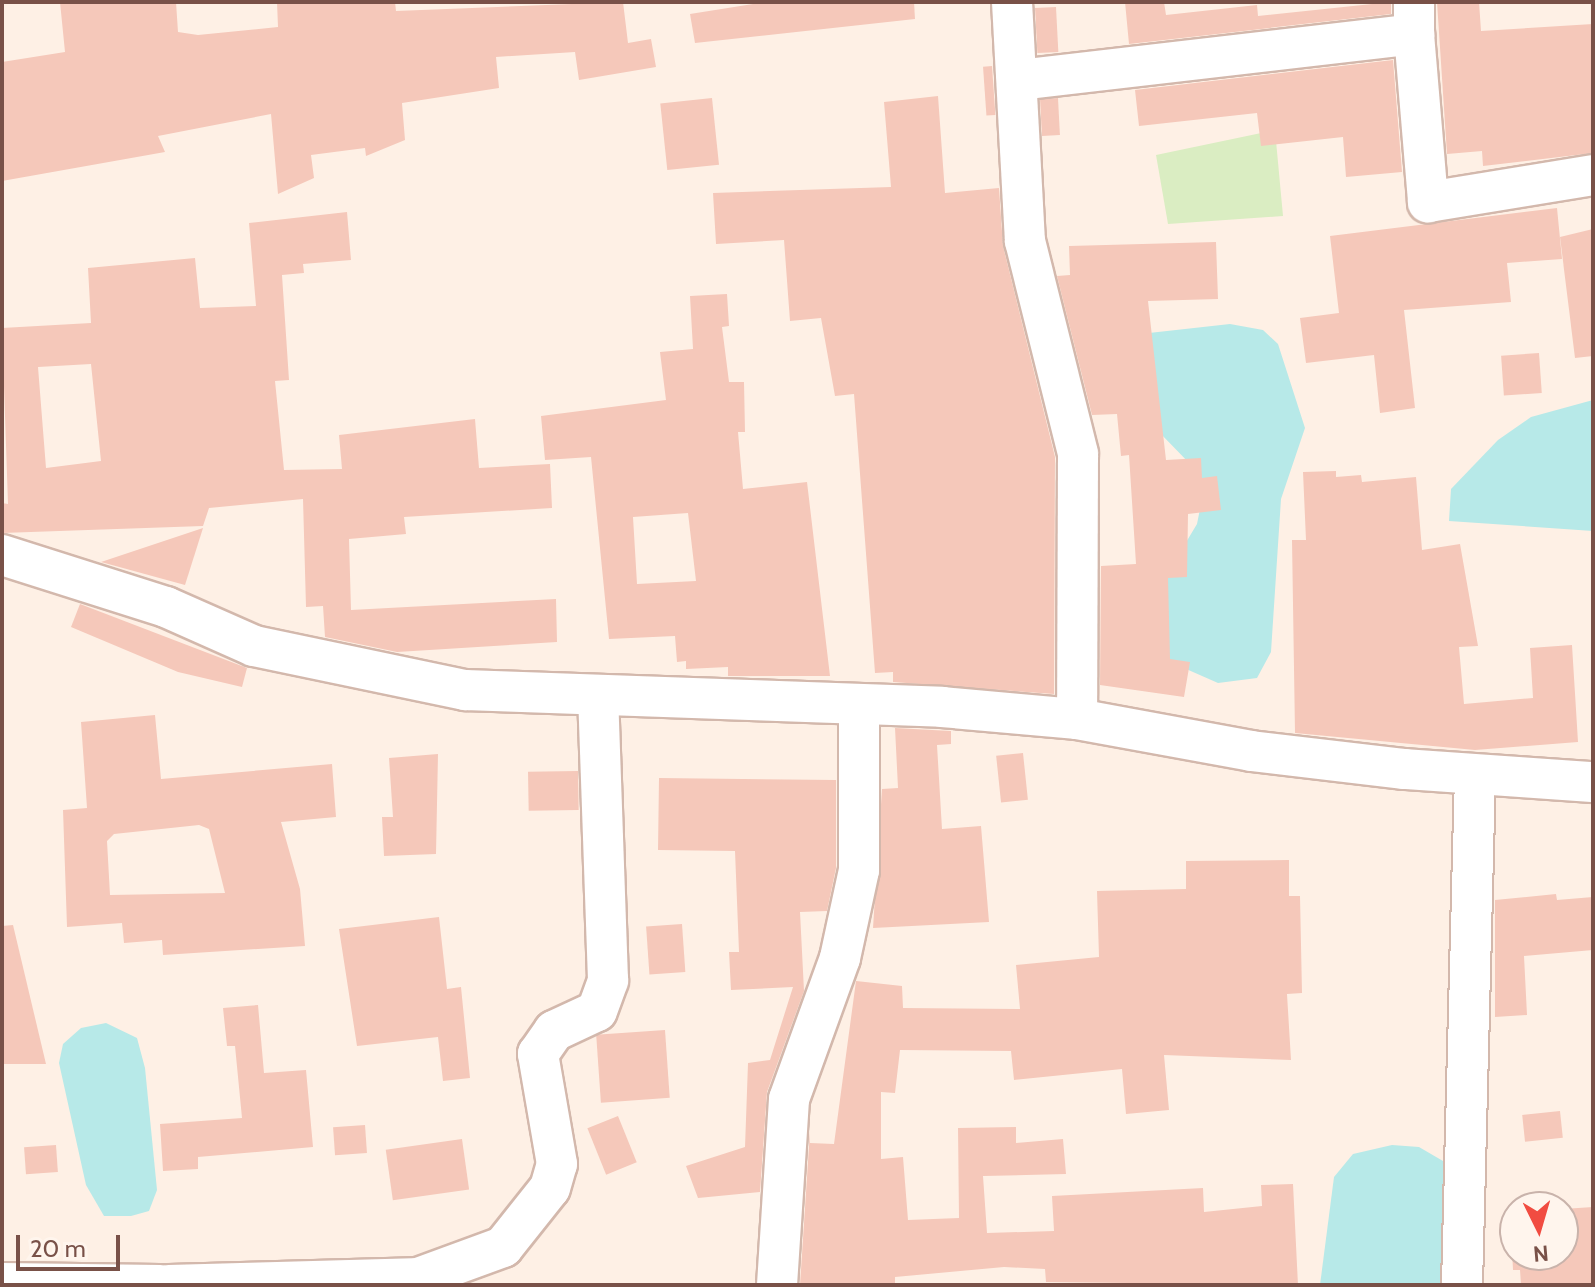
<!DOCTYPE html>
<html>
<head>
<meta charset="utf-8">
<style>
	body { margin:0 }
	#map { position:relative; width:1595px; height:1287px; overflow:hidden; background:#fef0e5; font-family:Cabin,sans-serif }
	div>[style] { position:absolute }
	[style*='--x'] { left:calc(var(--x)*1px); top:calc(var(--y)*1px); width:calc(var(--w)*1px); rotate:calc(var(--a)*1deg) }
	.green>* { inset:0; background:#daedc2 }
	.water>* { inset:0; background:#b7e9e8 }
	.building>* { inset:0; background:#f5c8ba; transform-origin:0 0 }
	.roads { filter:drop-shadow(2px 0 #d3b8ac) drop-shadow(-2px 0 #d3b8ac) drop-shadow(0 2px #d3b8ac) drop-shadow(0 -2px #d3b8ac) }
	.street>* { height:40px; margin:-20px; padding:0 20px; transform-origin:20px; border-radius:20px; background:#fff }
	span { translate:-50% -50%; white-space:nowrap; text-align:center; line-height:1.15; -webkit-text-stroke:8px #fff5ed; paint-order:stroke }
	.frame { position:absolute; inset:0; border:4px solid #795148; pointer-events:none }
	.north { position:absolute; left:1499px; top:1191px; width:80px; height:80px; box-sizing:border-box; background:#fff5ed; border:2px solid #c9b3ab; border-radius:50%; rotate:175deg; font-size:22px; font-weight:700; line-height:32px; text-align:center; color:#795148 }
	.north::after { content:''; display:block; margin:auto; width:28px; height:36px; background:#f14c41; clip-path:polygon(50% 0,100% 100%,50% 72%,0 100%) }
	.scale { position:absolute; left:16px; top:1235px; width:104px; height:36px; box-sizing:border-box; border:4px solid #795148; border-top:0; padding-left:10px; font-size:24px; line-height:28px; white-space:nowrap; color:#795148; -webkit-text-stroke:6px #fff5ed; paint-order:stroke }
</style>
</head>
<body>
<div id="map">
	<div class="green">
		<i style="clip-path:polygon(1275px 130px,1283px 216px,1168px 224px,1156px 155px)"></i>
	</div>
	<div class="water">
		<i style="clip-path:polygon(1230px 324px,1263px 330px,1278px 344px,1305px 428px,1281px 499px,1271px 652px,1257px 678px,1218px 683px,1168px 661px,1167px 574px,1197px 524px,1202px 499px,1194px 468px,1159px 432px,1149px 333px)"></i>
		<i style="clip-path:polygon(1593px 400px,1593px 531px,1449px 521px,1451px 489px,1498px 440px,1531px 417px)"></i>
		<i style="clip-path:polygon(106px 1023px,137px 1038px,145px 1068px,157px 1190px,149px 1211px,131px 1216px,104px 1216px,86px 1185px,59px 1063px,63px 1044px,81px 1028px)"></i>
		<i style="clip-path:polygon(1392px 1145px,1419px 1147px,1443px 1161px,1453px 1190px,1452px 1285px,1320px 1285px,1334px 1177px,1353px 1154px)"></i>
	</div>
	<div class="building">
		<i style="clip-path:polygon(60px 2px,176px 2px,178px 32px,198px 35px,278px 27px,277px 2px,395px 2px,396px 11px,623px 2px,628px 43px,651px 39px,656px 67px,579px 80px,575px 52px,496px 57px,499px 88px,402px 103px,405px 140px,366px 156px,365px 148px,311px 155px,314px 178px,278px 194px,271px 114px,158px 136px,165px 152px,2px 181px,2px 62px,65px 52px)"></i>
		<i style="clip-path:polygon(765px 2px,914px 2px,915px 19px,695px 43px,690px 14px)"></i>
		<i style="clip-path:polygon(1125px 2px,1164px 2px,1166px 15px,1257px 5px,1258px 16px,1391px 2px,1391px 14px,1129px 44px)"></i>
		<i style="clip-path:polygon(1437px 2px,1479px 2px,1481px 31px,1593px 24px,1593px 153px,1483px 166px,1482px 151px,1447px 154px)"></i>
		<i style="left:1056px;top:7px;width:45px;height:21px;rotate:87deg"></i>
		<i style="clip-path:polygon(1393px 60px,1402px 172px,1346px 177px,1343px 137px,1261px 146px,1257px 113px,1139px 126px,1135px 90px)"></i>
		<i style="left:992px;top:66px;width:49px;height:9px;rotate:86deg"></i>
		<i style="clip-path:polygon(938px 96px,945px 193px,999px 188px,1003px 246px,1055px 457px,1054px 694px,893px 682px,893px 672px,875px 673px,854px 394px,835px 396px,821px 318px,790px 321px,784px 240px,716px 244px,713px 193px,891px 187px,884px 102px)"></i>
		<i style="left:712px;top:98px;width:67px;height:52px;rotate:84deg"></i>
		<i style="left:1058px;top:98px;width:37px;height:18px;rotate:87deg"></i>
		<i style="clip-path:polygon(1557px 208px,1562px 259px,1507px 263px,1511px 302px,1404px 310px,1415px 408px,1380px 413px,1374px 355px,1306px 363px,1300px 318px,1339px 313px,1330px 236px)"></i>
		<i style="clip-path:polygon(evenodd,347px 212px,351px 260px,303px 264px,304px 273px,282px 275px,289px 380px,275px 381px,284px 470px,342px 469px,339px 435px,475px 419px,479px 468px,550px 464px,552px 508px,404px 517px,406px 534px,349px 539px,351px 610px,556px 599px,557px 642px,397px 652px,325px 637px,323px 606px,306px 607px,303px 499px,209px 508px,203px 526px,2px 533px,2px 503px,8px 504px,2px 328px,91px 323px,88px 268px,195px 258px,200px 308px,256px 306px,249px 223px,347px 212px,91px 364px,101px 461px,46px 468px,38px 367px,91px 364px)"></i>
		<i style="clip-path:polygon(1593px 229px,1593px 356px,1575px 358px,1560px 237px)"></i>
		<i style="clip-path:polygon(1216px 242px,1218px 299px,1148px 301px,1166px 460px,1201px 458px,1202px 478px,1217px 476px,1221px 510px,1188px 514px,1187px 577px,1168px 578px,1170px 659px,1190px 662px,1184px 697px,1100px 685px,1101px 566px,1136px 564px,1129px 455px,1121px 456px,1117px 414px,1092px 415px,1057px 276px,1070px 275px,1069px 246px)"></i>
		<i style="clip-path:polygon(evenodd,727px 294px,729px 326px,722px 327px,729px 382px,744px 382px,745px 432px,738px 432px,743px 489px,807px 482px,830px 676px,728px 676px,728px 667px,686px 669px,686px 661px,677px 662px,675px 636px,609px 639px,591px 457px,545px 460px,541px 416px,666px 400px,660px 352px,693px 349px,690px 296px,727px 294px,688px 513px,696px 581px,637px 584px,633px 517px,688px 513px)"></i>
		<i style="left:1539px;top:353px;width:40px;height:38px;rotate:86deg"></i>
		<i style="clip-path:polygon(1336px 471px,1336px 477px,1361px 475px,1362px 482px,1416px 477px,1422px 550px,1460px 544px,1478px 646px,1459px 647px,1464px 704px,1533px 698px,1530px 648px,1572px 645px,1578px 742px,1475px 750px,1295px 733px,1292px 540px,1306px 540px,1303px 472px)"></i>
		<i style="clip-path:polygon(203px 528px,185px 585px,101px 562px)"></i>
		<i style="clip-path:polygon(80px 604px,247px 668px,242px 687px,178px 672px,71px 627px)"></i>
		<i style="clip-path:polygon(evenodd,155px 715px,161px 779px,332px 764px,336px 817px,281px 822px,300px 889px,305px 946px,163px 955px,162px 940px,124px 943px,122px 923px,67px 927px,63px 810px,87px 808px,81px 722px,155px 715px,199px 825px,209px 829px,225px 893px,110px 895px,107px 841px,114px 834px,199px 825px)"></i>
		<i style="clip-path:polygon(895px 728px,951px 731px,951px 744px,937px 745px,942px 829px,981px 826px,989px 922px,873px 928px,882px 789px,898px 788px)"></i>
		<i style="left:1023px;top:753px;width:47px;height:27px;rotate:84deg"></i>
		<i style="clip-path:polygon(438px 754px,436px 854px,384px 856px,382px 817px,393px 817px,389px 758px)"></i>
		<i style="left:578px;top:771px;width:39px;height:50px;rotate:89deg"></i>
		<i style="clip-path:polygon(659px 778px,836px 780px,836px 868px,827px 911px,800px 912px,804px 991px,767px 1092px,760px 1192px,698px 1198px,686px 1166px,745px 1147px,748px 1063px,770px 1060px,793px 987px,731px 990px,729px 952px,739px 952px,735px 851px,658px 850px)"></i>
		<i style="clip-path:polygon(1289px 860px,1289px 896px,1300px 896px,1302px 993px,1287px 994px,1291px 1060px,1164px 1055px,1169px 1110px,1126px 1114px,1122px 1069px,1014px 1080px,1011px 1051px,900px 1050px,895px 1093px,881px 1092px,881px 1159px,903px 1157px,908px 1220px,959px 1218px,958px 1128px,1016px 1127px,1016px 1143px,1063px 1139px,1066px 1174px,983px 1176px,987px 1233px,1054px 1231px,1052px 1196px,1203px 1188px,1204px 1212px,1262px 1206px,1261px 1185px,1293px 1184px,1298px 1285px,1046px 1282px,1045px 1269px,1004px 1267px,895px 1277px,895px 1285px,800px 1285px,810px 1131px,810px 1143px,834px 1144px,856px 981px,902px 986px,903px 1008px,1020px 1009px,1016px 965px,1099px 957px,1097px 891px,1186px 889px,1186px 861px)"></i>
		<i style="clip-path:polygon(1556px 894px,1557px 900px,1593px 897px,1593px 950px,1524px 956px,1527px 1015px,1495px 1017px,1495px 900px)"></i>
		<i style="clip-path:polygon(439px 917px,447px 989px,461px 987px,470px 1078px,443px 1081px,438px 1037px,357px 1046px,339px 929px)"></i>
		<i style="left:682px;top:924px;width:48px;height:36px;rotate:86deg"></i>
		<i style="clip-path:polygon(13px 925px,46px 1064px,2px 1064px,2px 926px)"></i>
		<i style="clip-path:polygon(258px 1005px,264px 1073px,306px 1070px,313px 1147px,198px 1157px,198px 1169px,163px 1171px,160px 1124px,242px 1118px,235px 1046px,227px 1046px,223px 1008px)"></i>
		<i style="left:665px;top:1030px;width:68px;height:69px;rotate:86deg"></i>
		<i style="left:1560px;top:1111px;width:27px;height:38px;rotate:84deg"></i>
		<i style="left:618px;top:1116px;width:50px;height:33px;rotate:68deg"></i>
		<i style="left:365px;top:1125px;width:28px;height:32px;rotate:86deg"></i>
		<i style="left:462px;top:1139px;width:51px;height:77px;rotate:82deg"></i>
		<i style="left:56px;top:1145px;width:27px;height:32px;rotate:86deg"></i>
		<i style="clip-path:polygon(1593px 1207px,1593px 1285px,1521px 1285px,1520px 1270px,1513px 1270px,1510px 1211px,1515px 1255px,1563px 1255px,1563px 1209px)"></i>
	</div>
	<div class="roads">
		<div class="street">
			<i style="--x:1012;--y:2;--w:239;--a:86.9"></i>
			<i style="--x:1025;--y:241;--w:219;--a:76"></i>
			<i style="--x:1078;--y:454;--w:265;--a:90.2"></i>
			<i style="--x:1414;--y:34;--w:32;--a:-90"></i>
			<i style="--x:1018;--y:80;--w:399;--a:-6.6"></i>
			<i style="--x:1414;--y:34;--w:169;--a:85.2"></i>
			<i style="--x:1428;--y:202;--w:167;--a:-9.3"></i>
			<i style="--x:2;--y:555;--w:172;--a:17.6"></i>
			<i style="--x:166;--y:607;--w:96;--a:23.9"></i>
			<i style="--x:254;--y:646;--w:216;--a:11.8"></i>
			<i style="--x:465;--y:690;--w:477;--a:2"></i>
			<i style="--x:942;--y:707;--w:136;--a:5.1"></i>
			<i style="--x:1077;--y:719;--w:177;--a:10.4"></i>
			<i style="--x:1251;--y:751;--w:155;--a:6.7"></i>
			<i style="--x:1405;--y:769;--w:188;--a:4"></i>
			<i style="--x:2;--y:1283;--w:158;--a:0.7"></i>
			<i style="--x:169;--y:1285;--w:244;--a:-1.6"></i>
			<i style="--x:399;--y:1285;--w:111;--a:-20.1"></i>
			<i style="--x:503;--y:1247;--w:75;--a:-51.5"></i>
			<i style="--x:550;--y:1188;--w:25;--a:-74"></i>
			<i style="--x:557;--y:1164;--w:112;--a:-99.8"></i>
			<i style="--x:538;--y:1054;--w:28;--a:-55"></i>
			<i style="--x:554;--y:1031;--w:47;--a:-24.9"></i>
			<i style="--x:597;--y:1011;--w:33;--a:-70"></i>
			<i style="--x:608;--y:980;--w:283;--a:-92"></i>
			<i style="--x:777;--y:1285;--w:186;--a:-86.3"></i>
			<i style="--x:789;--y:1099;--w:150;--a:-70.1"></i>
			<i style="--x:840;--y:958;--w:90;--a:-77.8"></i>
			<i style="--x:859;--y:870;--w:165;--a:-90"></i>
			<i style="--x:1462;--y:1285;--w:509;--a:-88.54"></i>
		</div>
	</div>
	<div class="frame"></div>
	<div class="north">N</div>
	<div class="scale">20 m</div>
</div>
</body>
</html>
